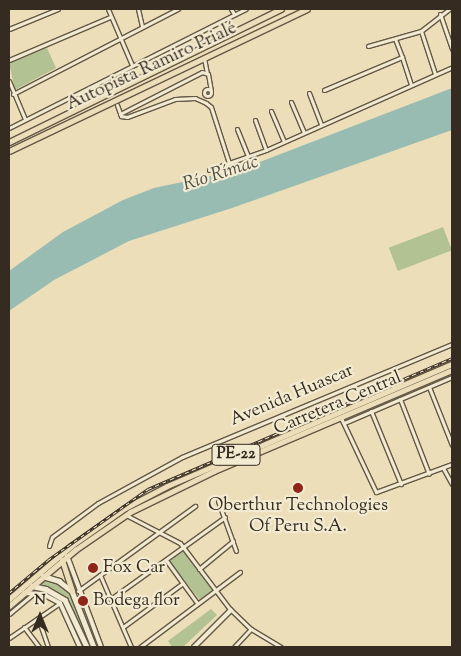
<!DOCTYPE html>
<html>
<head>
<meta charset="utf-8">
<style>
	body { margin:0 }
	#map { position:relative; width:461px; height:656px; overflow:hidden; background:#ecdeb9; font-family:"Sorts Mill Goudy",serif }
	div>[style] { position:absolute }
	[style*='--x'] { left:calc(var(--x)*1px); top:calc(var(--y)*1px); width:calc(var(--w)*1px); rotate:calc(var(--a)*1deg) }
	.green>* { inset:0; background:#b3c293; transform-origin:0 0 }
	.water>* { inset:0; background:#99bcb2 }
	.roads { filter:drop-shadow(1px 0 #645846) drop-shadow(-1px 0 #645846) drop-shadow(0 1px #645846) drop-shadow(0 -1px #645846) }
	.minor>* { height:3px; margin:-1.5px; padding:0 1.5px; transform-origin:1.5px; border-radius:1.5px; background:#f3ead2 }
	.minor>.ring { margin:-1.5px; padding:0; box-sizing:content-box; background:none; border:3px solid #f3ead2; border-radius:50% }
	.tertiary>* { height:4px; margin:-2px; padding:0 2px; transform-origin:2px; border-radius:2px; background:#f3ead2 }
	.secondary>* { height:4.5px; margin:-2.25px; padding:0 2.25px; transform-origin:2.25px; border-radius:2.25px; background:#f3ead2 }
	.trunk>* { height:5px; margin:-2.5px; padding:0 2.5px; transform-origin:2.5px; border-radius:2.5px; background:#ecdeb9 }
	.rail>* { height:3px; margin-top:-1.5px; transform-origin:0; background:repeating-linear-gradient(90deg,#f3ead2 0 4px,#362b20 0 8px); box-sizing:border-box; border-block:1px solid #362b20 }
	.dots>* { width:14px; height:14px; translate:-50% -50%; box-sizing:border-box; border:2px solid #f3ead2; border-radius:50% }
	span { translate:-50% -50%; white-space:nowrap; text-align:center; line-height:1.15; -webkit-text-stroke:4.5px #f3ead2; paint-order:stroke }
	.shield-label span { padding:1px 4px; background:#f3ead2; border:1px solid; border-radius:4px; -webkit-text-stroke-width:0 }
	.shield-label { font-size:16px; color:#362b20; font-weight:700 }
	.street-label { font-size:18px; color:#362b20 }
	.poi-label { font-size:18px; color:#362b20 }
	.left { translate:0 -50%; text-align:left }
	.water-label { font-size:19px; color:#4f4f44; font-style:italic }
	.frame { position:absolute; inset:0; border:10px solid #362b20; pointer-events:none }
	.north { position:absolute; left:15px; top:591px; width:50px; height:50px; -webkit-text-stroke:4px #f3ead2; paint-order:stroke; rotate:0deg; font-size:14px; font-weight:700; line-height:20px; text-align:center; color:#362b20 }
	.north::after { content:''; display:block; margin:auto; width:18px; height:22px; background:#362b20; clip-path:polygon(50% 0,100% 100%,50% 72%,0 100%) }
</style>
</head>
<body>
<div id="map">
	<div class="green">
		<i style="clip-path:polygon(47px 48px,56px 68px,15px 90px,9px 63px)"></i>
		<i style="left:443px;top:227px;width:25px;height:58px;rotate:69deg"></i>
		<i style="left:183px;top:551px;width:49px;height:17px;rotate:52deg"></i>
		<i style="clip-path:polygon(46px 579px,60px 583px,71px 594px,86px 634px,83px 635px,69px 603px,39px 584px)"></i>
		<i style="clip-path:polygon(211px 609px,217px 615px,183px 647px,172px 647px,168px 641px)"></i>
	</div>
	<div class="water">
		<i style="clip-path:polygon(452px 88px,452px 130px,232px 208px,129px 241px,54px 280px,9px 311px,9px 271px,63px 232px,123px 200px,154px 188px,239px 170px)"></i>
	</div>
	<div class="roads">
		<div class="minor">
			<i style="--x:108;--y:9;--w:61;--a:66.8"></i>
			<i style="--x:138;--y:9;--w:17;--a:77"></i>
			<i style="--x:231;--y:9;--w:6;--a:59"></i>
			<i style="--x:440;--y:14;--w:37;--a:71"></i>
			<i style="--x:9;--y:29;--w:53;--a:-22.2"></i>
			<i style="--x:421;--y:31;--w:45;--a:72"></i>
			<i style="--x:368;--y:46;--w:55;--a:-15.8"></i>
			<i style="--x:421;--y:31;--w:36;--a:-38"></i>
			<i style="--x:402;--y:57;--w:28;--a:72"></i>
			<i style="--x:204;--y:58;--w:15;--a:79"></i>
			<i style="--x:9;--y:60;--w:110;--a:-23.1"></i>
			<i style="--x:9;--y:81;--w:41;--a:67.2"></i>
			<i class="ring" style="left:204.5px;top:89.5px;width:4px;height:4px"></i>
			<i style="--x:324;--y:90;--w:85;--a:-22.9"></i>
			<i style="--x:402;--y:57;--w:19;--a:-111"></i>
			<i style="--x:309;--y:93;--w:33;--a:69"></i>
			<i style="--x:13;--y:94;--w:186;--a:-27.3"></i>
			<i style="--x:291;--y:102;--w:33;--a:67"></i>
			<i style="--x:117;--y:105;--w:12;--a:70"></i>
			<i style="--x:121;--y:116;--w:6;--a:9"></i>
			<i style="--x:127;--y:117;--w:51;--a:-20.6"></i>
			<i style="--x:175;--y:99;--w:20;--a:-3"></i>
			<i style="--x:195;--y:98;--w:12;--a:24"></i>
			<i style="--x:206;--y:103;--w:6;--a:39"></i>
			<i style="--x:211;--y:107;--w:59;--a:72.2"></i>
			<i style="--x:271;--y:111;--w:33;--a:67"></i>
			<i style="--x:120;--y:114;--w:92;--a:-27.1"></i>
			<i style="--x:202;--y:72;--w:6;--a:18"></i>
			<i style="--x:208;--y:74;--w:17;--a:80"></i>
			<i style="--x:255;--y:120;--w:32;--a:70"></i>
			<i style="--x:9;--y:128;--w:265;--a:-26.7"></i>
			<i style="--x:237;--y:129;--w:29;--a:68"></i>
			<i style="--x:209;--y:170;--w:60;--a:-19.3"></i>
			<i style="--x:266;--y:150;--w:204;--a:-24"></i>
			<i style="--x:429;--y:387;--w:62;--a:68.4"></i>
			<i style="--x:400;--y:399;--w:80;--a:68.9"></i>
			<i style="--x:371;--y:411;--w:79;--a:67.7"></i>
			<i style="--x:341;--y:418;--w:82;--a:64.7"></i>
			<i style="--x:376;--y:492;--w:81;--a:-20.2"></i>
			<i style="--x:344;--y:423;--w:117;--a:-23.1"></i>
			<i style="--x:443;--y:468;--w:18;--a:61"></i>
			<i style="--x:218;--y:501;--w:53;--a:70.2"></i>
			<i style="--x:126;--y:515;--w:61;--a:27.4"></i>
			<i style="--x:180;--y:543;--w:81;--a:53"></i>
			<i style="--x:229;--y:608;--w:30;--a:44"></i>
			<i style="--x:251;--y:629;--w:35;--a:31"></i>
			<i style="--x:49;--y:546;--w:9;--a:-72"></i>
			<i style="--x:52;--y:537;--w:57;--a:-36.5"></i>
			<i style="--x:98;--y:503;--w:96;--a:-28.7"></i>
			<i style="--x:182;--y:457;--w:293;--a:-22.7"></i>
			<i style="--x:166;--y:560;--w:53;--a:54.2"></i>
			<i style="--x:199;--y:569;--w:44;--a:-39.5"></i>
			<i style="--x:100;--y:575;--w:78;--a:66.7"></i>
			<i style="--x:78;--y:591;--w:145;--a:-36"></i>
			<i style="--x:112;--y:598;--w:139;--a:-35.6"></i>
			<i style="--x:9;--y:614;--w:31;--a:-40"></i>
			<i style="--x:38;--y:618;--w:31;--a:71"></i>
			<i style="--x:24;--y:627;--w:25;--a:53"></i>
			<i style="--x:123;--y:627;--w:74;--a:-36.3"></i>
			<i style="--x:9;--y:638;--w:62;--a:-34.5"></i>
			<i style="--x:140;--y:647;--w:125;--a:-36.9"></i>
			<i style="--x:234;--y:647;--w:25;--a:-47"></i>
		</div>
		<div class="tertiary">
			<i style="--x:67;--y:556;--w:97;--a:69.5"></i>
			<i style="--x:24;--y:593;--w:19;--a:3"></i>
			<i style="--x:43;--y:594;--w:19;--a:28"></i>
			<i style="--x:60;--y:603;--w:48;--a:65.6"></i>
			<i style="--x:194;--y:647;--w:52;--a:-45"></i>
		</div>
		<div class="secondary">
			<i style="--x:43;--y:576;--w:17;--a:17"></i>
			<i style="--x:59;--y:581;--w:16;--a:38"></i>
			<i style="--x:72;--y:591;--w:60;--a:68.6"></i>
			<i style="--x:32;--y:586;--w:14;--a:12"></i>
			<i style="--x:46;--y:589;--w:22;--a:30"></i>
			<i style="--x:65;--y:600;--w:52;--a:64.9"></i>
		</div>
		<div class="trunk">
			<i style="--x:9;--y:142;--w:303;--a:-26.1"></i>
			<i style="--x:9;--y:151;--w:330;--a:-25.5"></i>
			<i style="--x:62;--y:560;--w:33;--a:72"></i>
			<i style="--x:9;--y:599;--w:82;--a:-40.5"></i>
			<i style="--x:71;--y:546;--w:66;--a:-35.1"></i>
			<i style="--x:125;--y:508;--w:47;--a:-27.6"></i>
			<i style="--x:167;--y:486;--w:310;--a:-23.2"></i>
			<i style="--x:9;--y:606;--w:87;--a:-40.3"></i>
			<i style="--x:75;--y:550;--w:67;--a:-34.6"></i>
			<i style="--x:130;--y:512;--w:93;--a:-26"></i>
			<i style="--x:214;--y:471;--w:259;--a:-23"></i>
		</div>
	</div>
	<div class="rail">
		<i style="--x:9;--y:593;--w:51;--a:-40.2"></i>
		<i style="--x:48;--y:560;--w:123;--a:-35.4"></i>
		<i style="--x:148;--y:489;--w:331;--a:-23.3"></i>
	</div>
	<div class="dots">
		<i style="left:298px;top:488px;background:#8f2418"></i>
		<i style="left:93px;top:568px;background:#8f2418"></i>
		<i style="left:83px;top:601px;background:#8f2418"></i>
	</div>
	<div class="shield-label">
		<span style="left:236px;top:455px">PE-22</span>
	</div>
	<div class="street-label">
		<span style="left:152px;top:67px;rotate:-25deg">Autopista Ramiro Prialé</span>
		<span style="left:292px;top:396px;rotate:-23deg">Avenida Huascar</span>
		<span style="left:338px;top:404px;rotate:-23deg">Carretera Central</span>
	</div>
	<div class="poi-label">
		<span style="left:298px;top:517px">Oberthur Technologies<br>Of Peru S.A.</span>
		<span class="left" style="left:103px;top:568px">Fox Car</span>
		<span class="left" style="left:93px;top:601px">Bodega flor</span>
	</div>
	<div class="water-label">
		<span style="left:221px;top:174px;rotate:-18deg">Río Rímac</span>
	</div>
	<div class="frame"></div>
	<div class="north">N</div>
</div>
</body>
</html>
